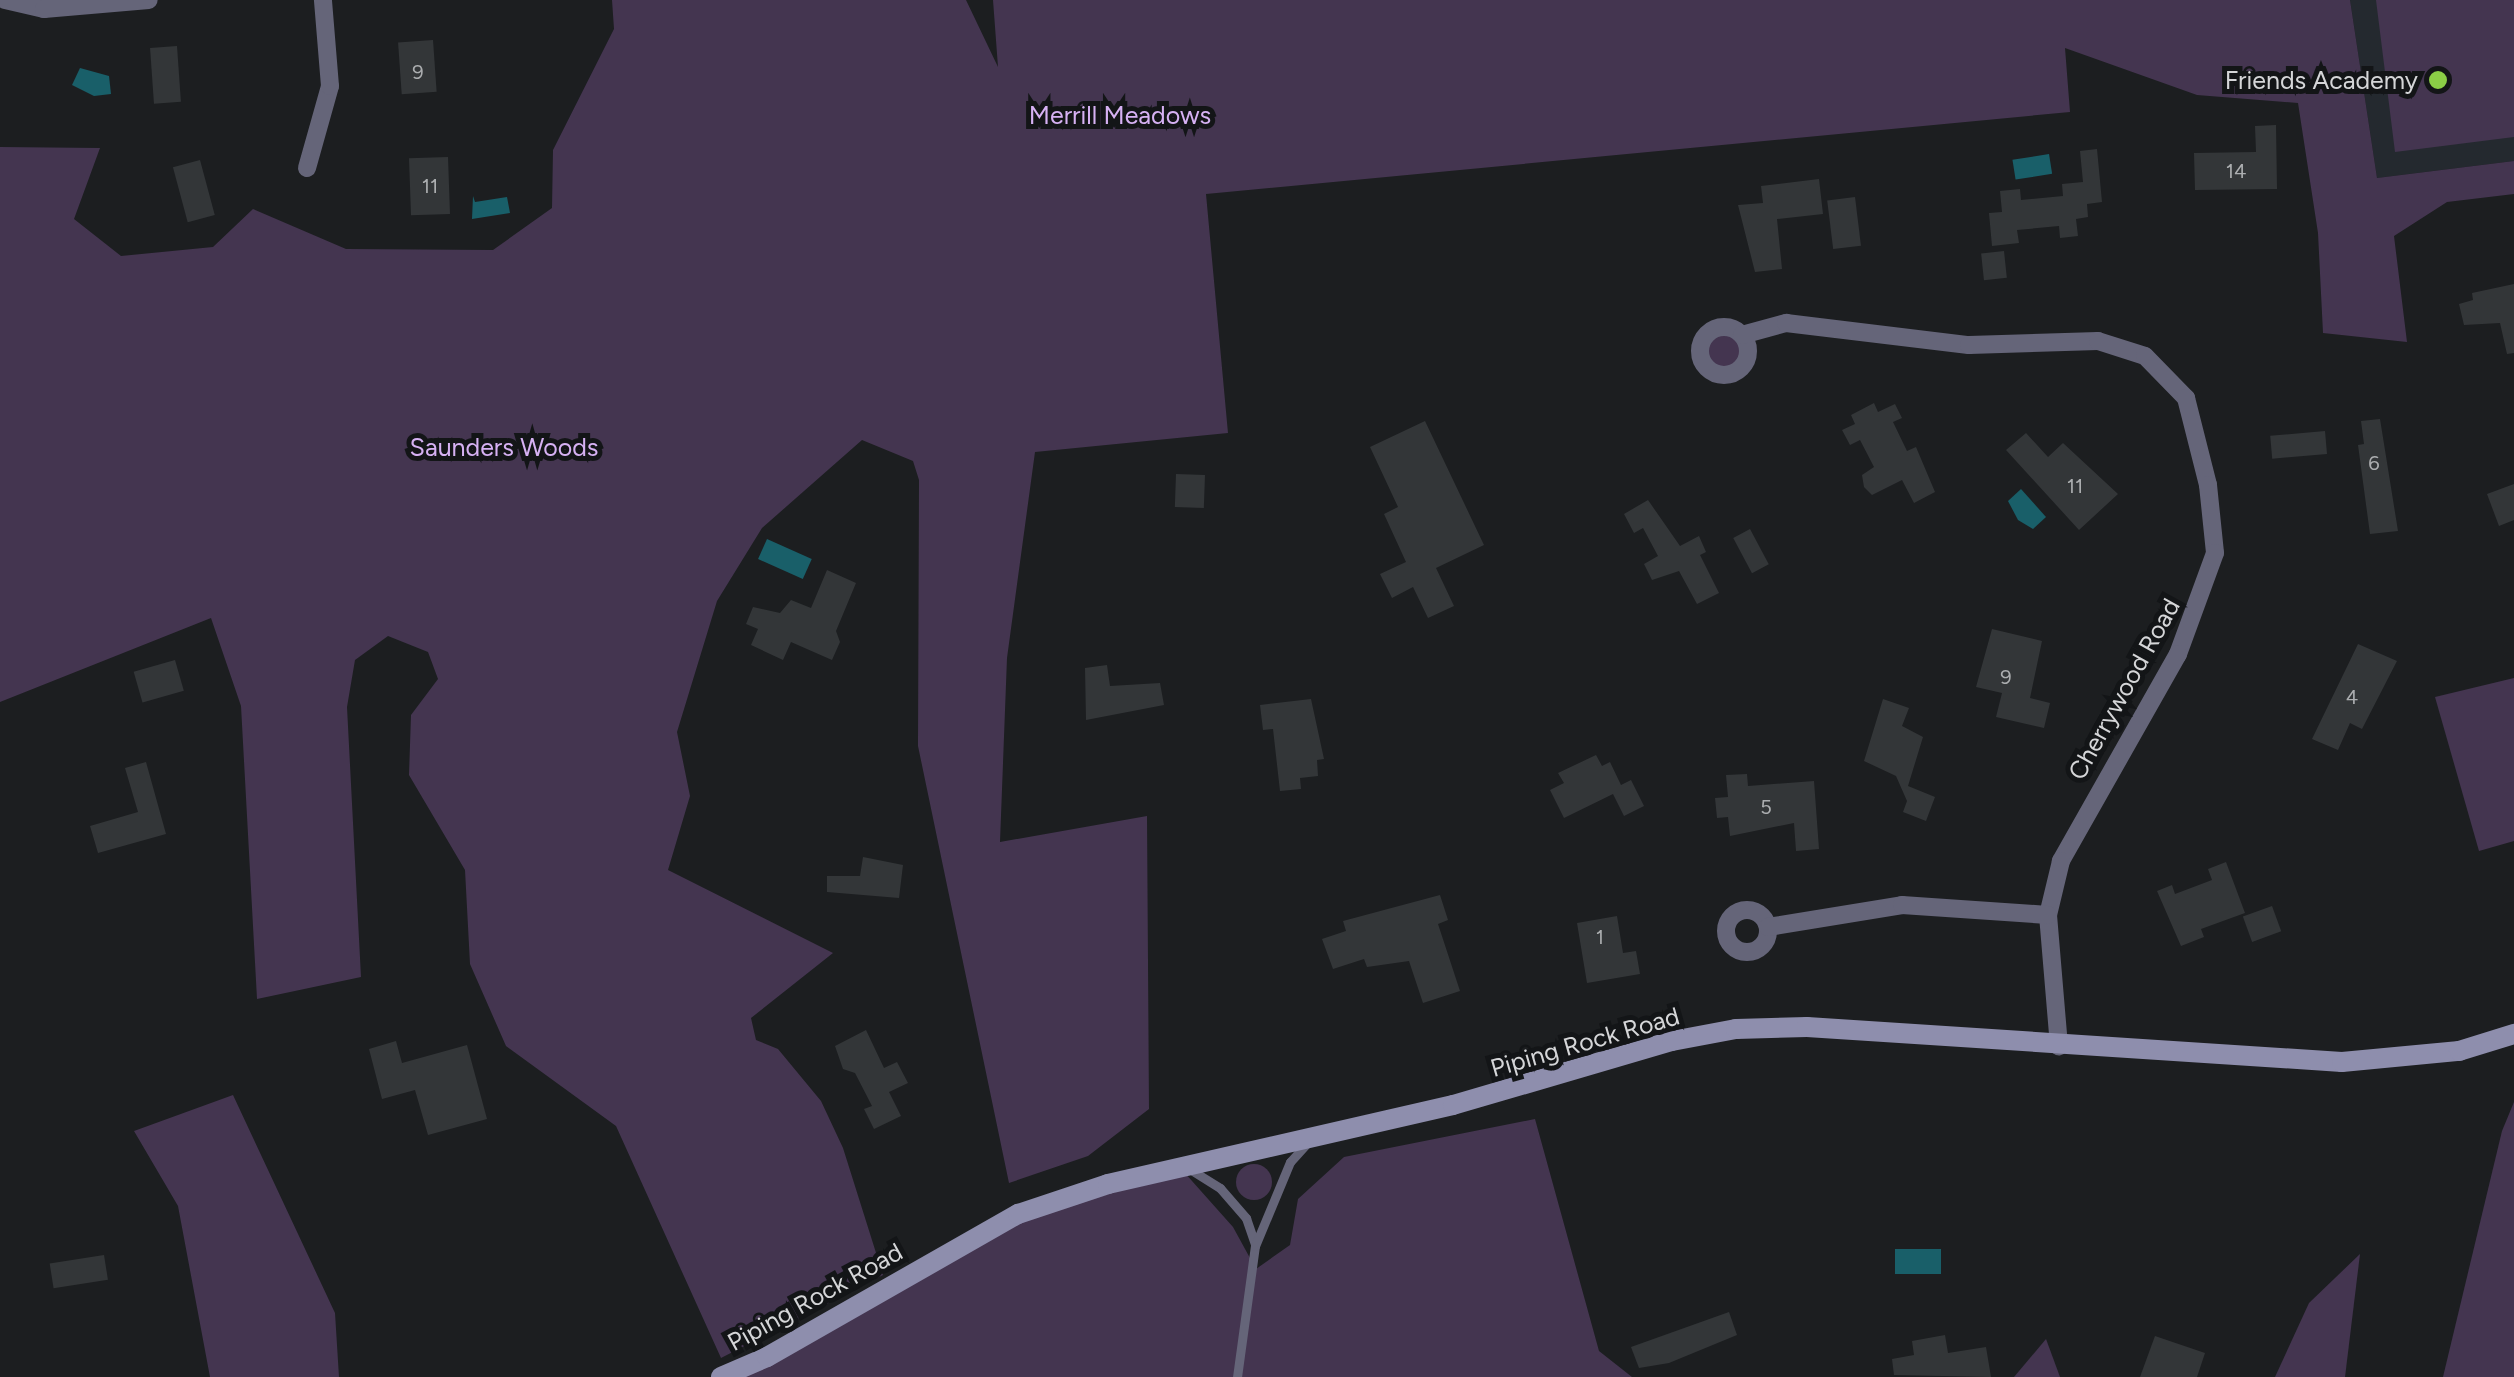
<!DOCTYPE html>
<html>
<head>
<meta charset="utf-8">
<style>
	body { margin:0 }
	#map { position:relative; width:2514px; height:1377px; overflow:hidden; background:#1c1e20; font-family:Figtree,sans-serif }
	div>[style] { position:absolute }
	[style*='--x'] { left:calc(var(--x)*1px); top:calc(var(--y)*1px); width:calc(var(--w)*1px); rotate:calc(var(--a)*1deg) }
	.built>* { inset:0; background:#24292f }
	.green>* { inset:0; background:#443550 }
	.round { border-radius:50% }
	.water>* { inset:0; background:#195f69; transform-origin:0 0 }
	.building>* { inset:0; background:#333638; transform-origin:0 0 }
	.lane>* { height:9px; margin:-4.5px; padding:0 4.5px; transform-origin:4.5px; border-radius:4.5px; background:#656579 }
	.street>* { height:18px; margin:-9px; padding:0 9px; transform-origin:9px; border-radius:9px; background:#656579 }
	.street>.ring { margin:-9px; padding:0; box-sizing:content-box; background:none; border:18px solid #656579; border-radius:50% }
	.secondary>* { height:20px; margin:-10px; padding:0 10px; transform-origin:10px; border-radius:10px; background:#8e8ead }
	.dots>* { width:28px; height:28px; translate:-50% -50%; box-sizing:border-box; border:5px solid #131517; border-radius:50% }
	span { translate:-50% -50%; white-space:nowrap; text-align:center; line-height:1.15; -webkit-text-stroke:10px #131517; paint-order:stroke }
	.number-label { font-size:20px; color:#acaeb0 }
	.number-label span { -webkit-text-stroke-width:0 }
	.poi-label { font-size:25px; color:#d5d6d8 }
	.right { translate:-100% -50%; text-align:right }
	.park-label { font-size:25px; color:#d6b1f3 }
	.street-label { font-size:25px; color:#d5d6d8 }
</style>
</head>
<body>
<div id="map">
	<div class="built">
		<i style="clip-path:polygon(2350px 0,2514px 0,2514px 161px,2377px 178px)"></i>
	</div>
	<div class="green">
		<i style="clip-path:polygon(612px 0,966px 0,998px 67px,993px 0,2350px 0,2377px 178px,2514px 161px,2514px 194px,2447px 202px,2394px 236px,2407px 342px,2323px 333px,2318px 233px,2298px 103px,2197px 95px,2065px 48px,2070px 112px,1206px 194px,1228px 433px,1035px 452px,1007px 658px,1000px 842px,1147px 816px,1149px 1109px,1088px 1156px,1009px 1183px,918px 746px,919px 480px,913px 461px,862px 440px,762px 528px,717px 601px,677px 732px,690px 796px,668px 870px,833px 953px,751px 1018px,756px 1040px,778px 1049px,821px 1101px,843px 1148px,883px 1275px,721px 1358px,616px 1126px,506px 1046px,470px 964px,465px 870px,409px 775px,411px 715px,438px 679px,428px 652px,388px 636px,355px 660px,347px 707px,361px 977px,257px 999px,241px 706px,211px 618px,0 702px,0 147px,100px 148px,74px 219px,121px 256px,213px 247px,253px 209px,346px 249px,493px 250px,552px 208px,553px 150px,614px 29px)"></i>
		<i style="clip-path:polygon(2376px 0,2514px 0,2514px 137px,2395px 152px)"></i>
		<i class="round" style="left:1707px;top:334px;width:34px;height:34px"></i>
		<i style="clip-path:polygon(2514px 678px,2514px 841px,2479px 851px,2435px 697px)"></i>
		<i style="clip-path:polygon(233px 1095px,335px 1313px,339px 1377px,210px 1377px,178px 1206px,134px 1131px)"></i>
		<i style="clip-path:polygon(2514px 1102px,2514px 1377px,2443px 1377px,2502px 1131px)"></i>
		<i style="clip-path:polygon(1535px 1119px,1599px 1351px,1632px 1377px,721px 1377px,1016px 1221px,1184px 1172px,1233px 1227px,1256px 1269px,1290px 1245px,1298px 1199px,1344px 1157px)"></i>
		<i class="round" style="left:1236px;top:1164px;width:36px;height:36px"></i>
		<i style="clip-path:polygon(2360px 1254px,2345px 1377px,2275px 1377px,2309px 1303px)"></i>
		<i style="clip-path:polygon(2046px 1339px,2060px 1377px,2014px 1377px)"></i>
	</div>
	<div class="water">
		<i style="clip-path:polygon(80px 68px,109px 76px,111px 94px,94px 96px,72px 85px)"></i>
		<i style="left:2049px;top:154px;width:20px;height:37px;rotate:81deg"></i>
		<i style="clip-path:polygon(473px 196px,475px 202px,507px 197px,510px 213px,472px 219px)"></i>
		<i style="clip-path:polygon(2021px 489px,2046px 517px,2033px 529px,2018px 520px,2008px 501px)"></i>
		<i style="left:767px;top:539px;width:49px;height:22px;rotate:24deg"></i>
		<i style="left:1941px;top:1249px;width:25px;height:46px;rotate:90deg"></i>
	</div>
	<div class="building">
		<i style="left:433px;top:40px;width:52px;height:35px;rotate:86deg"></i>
		<i style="left:177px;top:46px;width:56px;height:27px;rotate:86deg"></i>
		<i style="clip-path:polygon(2276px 125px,2277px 189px,2195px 190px,2194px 153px,2256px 152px,2255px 126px)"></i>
		<i style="clip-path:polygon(2097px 149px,2102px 202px,2087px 204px,2088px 217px,2076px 219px,2078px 236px,2060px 238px,2059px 226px,2017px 230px,2019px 243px,1992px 246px,1989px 213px,2002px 212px,2000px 191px,2020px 189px,2021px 200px,2063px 196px,2062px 184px,2083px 182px,2080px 151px)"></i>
		<i style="left:448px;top:157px;width:57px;height:39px;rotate:88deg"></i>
		<i style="left:200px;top:160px;width:57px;height:28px;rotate:75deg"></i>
		<i style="clip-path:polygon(1819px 179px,1823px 214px,1777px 219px,1782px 269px,1755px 272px,1738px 205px,1763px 203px,1761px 186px)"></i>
		<i style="left:1855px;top:197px;width:49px;height:28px;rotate:83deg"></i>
		<i style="left:2004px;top:251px;width:27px;height:23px;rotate:84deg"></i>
		<i style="clip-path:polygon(2514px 284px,2514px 353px,2507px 354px,2500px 323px,2464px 325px,2459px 304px,2473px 300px,2472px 293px)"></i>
		<i style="clip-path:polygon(1874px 403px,1878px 412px,1895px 404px,1902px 418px,1893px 422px,1907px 451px,1916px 447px,1935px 492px,1914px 503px,1902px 480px,1872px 495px,1864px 487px,1862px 475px,1874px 467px,1860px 440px,1850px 445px,1842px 430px,1855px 424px,1851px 415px)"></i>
		<i style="clip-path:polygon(2380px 419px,2398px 531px,2370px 534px,2358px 445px,2364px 444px,2361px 421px)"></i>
		<i style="clip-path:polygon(1425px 421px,1484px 545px,1436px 568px,1454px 606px,1428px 618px,1413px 587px,1392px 598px,1380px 574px,1406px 562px,1384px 514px,1398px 507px,1370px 447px)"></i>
		<i style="left:2325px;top:431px;width:23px;height:55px;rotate:85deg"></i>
		<i style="clip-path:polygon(2026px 433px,2048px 457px,2063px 443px,2118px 494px,2079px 530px,2006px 450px)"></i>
		<i style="left:1176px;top:474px;width:29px;height:33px;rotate:2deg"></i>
		<i style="clip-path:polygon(2514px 484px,2514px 520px,2499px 526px,2487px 494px)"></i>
		<i style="clip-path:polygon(1648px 500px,1680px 546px,1699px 536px,1706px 552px,1700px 555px,1719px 593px,1697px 604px,1679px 571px,1652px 580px,1644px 564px,1658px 556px,1643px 528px,1634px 533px,1624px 514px)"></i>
		<i style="left:1750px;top:529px;width:40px;height:19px;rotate:62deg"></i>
		<i style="clip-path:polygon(827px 570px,856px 583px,836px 631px,840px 642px,832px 660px,791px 642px,783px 660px,751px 645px,758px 629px,746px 624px,753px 607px,780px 613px,791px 600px,811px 608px)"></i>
		<i style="clip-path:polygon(1992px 629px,2042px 641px,2030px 698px,2050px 703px,2044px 728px,1996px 717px,2002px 693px,1976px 687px)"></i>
		<i style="clip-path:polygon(2358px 644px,2397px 661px,2362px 729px,2350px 723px,2338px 750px,2312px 739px)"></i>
		<i style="left:175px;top:660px;width:32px;height:43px;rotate:74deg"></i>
		<i style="clip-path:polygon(1107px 665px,1110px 686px,1160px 683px,1164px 705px,1086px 720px,1085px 668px)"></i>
		<i style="clip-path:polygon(1311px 699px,1324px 759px,1317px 760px,1318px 776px,1300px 778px,1301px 789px,1280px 791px,1273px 729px,1263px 730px,1260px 705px)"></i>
		<i style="clip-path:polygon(1883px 699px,1909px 708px,1902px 726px,1923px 737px,1908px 786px,1935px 797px,1926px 821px,1903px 812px,1907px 801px,1896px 776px,1864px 761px)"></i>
		<i style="clip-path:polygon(1596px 755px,1602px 766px,1610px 762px,1621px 785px,1631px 780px,1644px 806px,1624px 816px,1613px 794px,1564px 818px,1550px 790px,1564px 783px,1558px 773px)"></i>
		<i style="clip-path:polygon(146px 762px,166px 834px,98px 853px,90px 826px,138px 812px,125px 768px)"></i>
		<i style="clip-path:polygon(1747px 774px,1748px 786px,1814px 781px,1819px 849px,1796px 851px,1794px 823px,1730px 836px,1728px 817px,1717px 818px,1715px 798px,1728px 797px,1726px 775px)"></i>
		<i style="clip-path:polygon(863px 857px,903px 865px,899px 898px,827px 892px,827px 876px,860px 876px)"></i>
		<i style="clip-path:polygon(2226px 862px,2245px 913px,2201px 929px,2204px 937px,2181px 946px,2157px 891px,2172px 885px,2175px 894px,2212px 880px,2208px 869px)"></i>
		<i style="clip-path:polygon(1440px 895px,1448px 920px,1438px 924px,1460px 991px,1423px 1003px,1409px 961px,1367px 967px,1364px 959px,1333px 969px,1322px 939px,1346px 931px,1343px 921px)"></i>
		<i style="left:2272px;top:906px;width:27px;height:31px;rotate:70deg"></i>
		<i style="clip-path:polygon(1617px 916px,1623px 953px,1636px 951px,1640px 974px,1587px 983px,1577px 923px)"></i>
		<i style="clip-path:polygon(866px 1030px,884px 1068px,897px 1062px,908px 1083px,889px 1092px,901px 1116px,874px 1129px,864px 1109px,872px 1106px,855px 1073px,843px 1069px,835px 1046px)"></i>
		<i style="clip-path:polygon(396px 1041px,402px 1063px,467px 1045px,487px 1119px,428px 1135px,415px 1090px,382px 1099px,369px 1049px)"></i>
		<i style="left:104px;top:1255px;width:25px;height:55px;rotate:81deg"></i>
		<i style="clip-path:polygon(1729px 1312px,1737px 1335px,1669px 1363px,1639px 1368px,1631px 1347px)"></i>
		<i style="clip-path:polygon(1945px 1335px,1948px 1353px,1986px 1347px,1991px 1377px,1894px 1375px,1892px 1359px,1914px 1355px,1912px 1341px)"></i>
		<i style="clip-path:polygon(2155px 1336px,2205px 1353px,2197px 1377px,2140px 1377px)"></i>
	</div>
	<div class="lane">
		<i style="--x:1188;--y:1168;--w:38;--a:32"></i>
		<i style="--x:1220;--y:1188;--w:40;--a:49"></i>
		<i style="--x:1246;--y:1218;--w:28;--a:71"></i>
		<i style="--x:1237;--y:1377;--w:132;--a:-82.2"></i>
		<i style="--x:1255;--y:1246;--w:91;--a:-67.4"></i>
		<i style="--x:1290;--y:1162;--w:24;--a:-48"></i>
	</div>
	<div class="street">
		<i style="--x:5;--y:0;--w:40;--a:13"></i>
		<i style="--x:44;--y:9;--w:105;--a:-4.9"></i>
		<i style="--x:307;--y:168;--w:85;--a:-74.3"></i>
		<i style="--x:330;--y:86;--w:86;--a:-94.7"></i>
		<i class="ring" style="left:1700px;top:327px;width:30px;height:30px"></i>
		<i style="--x:1742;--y:335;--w:46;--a:-15.3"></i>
		<i style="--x:1786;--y:323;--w:184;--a:6.9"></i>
		<i style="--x:1969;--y:345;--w:129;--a:-1.8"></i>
		<i style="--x:2098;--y:341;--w:49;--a:17.7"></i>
		<i style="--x:2145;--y:356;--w:59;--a:45.7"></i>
		<i style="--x:2186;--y:398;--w:90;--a:75.8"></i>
		<i style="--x:2208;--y:485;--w:68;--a:84.1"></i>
		<i style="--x:2215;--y:553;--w:108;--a:110.1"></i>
		<i style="--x:2178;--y:654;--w:238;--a:119.5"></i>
		<i style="--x:2061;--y:861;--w:56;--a:103.5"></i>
		<i style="--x:2048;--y:915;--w:132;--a:85.2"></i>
		<i class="ring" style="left:1726px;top:910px;width:24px;height:24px"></i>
		<i style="--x:1768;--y:927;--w:136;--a:-9.3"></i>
		<i style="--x:1902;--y:905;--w:146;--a:3.9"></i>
	</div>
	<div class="secondary">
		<i style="--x:721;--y:1377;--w:50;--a:-23.5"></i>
		<i style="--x:767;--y:1357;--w:289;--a:-29.7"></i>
		<i style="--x:1018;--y:1214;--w:95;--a:-18.4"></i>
		<i style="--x:1108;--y:1184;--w:354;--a:-12.9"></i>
		<i style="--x:1453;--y:1105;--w:228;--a:-16.3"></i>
		<i style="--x:1672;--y:1041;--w:65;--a:-10.6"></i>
		<i style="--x:1736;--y:1029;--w:71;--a:-1.6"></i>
		<i style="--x:1807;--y:1027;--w:536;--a:3.74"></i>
		<i style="--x:2342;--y:1062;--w:118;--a:-5.4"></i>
		<i style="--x:2459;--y:1051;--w:58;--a:-17.2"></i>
	</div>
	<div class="dots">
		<i style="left:2438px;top:80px;background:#8bce46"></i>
	</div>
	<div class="number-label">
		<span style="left:418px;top:72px">9</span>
		<span style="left:2236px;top:171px">14</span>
		<span style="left:430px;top:186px">11</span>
		<span style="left:2374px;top:463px">6</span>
		<span style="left:2075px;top:486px">11</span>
		<span style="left:2006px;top:677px">9</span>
		<span style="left:2352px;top:697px">4</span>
		<span style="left:1766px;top:807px">5</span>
		<span style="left:1600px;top:937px">1</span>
	</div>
	<div class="poi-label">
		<span class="right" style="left:2418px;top:80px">Friends Academy</span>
	</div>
	<div class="park-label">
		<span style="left:1120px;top:115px">Merrill Meadows</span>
		<span style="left:504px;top:447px">Saunders Woods</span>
	</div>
	<div class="street-label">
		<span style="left:2124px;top:689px;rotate:-61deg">Cherrywood Road</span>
		<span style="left:1585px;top:1042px;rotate:-16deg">Piping Rock Road</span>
		<span style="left:815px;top:1297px;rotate:-29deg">Piping Rock Road</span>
	</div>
</div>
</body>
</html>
